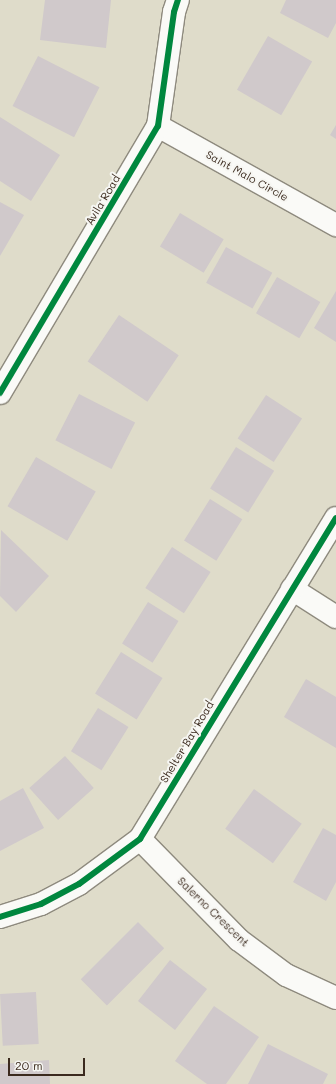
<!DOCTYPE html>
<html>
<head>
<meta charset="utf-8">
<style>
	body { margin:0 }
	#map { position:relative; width:336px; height:1084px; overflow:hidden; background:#dfdcca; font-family:Mali,sans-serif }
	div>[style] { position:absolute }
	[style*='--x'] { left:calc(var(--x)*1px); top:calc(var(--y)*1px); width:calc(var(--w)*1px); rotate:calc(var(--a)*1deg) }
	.building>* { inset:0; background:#d0c9cb; transform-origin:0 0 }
	.roads { filter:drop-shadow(1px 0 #8e8a7e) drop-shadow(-1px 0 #8e8a7e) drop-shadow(0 1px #8e8a7e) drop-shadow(0 -1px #8e8a7e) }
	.minor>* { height:22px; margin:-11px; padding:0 11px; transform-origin:11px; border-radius:11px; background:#fafaf7 }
	.tertiary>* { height:22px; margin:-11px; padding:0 11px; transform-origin:11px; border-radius:11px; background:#fafaf7 }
	.cycleway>* { height:6px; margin:-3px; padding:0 3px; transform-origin:3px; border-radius:3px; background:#00873e }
	span { translate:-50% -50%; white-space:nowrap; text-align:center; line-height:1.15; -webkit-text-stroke:4px #f6f6f2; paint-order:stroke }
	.street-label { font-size:11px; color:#3b2a1e }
	.scale { position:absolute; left:8px; top:1058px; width:77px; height:18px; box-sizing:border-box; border:2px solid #3b2a1e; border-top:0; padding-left:5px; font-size:12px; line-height:14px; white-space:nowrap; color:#3b2a1e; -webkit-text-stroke:3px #f6f6f2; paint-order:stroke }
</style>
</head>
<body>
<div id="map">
	<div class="building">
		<i style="clip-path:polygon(45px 0,111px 0,106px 48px,40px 40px)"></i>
		<i style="clip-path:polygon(286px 0,336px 0,336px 23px,328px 38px,280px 13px)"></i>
		<i style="left:268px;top:36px;width:51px;height:62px;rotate:30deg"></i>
		<i style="left:38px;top:56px;width:69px;height:56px;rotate:27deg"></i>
		<i style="clip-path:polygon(0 117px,60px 155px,31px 201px,0 181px)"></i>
		<i style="clip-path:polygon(336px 125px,336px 139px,330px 135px)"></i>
		<i style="clip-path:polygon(0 202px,24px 215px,0 256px)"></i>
		<i style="left:180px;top:213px;width:51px;height:39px;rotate:31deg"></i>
		<i style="left:226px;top:247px;width:53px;height:41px;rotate:29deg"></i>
		<i style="left:277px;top:277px;width:50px;height:42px;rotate:30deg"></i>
		<i style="clip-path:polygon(336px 291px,336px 342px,314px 328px)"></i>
		<i style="left:119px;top:315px;width:72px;height:56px;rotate:34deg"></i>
		<i style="left:79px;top:394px;width:63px;height:52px;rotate:27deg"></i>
		<i style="left:266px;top:395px;width:43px;height:52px;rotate:33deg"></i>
		<i style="left:236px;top:447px;width:45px;height:49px;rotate:32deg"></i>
		<i style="left:36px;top:457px;width:69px;height:57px;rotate:30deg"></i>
		<i style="left:210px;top:499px;width:38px;height:49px;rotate:32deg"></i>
		<i style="clip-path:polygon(1px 530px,49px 576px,16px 612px,0 596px)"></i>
		<i style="left:172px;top:547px;width:46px;height:49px;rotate:33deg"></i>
		<i style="left:148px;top:602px;width:36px;height:49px;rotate:32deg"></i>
		<i style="left:121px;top:652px;width:49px;height:49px;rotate:32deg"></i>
		<i style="clip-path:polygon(306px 679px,336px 697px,336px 748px,284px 717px)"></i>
		<i style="left:98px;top:708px;width:36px;height:51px;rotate:32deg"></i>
		<i style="left:65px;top:756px;width:43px;height:48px;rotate:48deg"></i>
		<i style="clip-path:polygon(23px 788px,44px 828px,0 851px,0 801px)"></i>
		<i style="left:254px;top:789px;width:59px;height:49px;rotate:36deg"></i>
		<i style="clip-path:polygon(323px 828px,336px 835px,336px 882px,326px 901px,293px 882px)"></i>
		<i style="left:138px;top:922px;width:37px;height:81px;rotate:45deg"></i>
		<i style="left:170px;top:960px;width:47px;height:52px;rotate:38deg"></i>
		<i style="left:36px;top:992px;width:52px;height:36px;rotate:87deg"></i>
		<i style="clip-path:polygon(214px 1006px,259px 1037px,226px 1084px,207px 1084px,175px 1061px)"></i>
		<i style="clip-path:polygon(268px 1044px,328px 1074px,323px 1084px,248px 1084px)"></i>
		<i style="clip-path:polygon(49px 1060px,50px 1084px,0 1084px,0 1064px)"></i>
	</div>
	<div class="roads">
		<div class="minor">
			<i style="--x:158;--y:126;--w:204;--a:29.1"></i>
			<i style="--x:0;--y:393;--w:310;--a:-59.4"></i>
			<i style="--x:158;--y:126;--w:115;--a:-82"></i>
			<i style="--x:174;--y:12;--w:13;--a:-72"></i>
			<i style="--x:292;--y:589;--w:52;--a:32.5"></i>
			<i style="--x:140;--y:839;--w:141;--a:45.6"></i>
			<i style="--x:239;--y:940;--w:59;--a:36.7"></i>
			<i style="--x:286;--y:975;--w:55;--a:24.7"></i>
		</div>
		<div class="tertiary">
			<i style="--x:0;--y:917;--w:43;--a:-17.6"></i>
			<i style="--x:41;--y:904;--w:43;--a:-27.8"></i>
			<i style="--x:79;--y:884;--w:76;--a:-36.4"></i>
			<i style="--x:140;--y:839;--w:376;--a:-58.6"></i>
		</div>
	</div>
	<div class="cycleway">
		<i style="--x:0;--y:393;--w:310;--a:-59.4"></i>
		<i style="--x:158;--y:126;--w:115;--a:-82"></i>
		<i style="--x:174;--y:12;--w:13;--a:-72"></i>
		<i style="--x:0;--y:917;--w:43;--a:-17.6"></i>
		<i style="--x:41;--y:904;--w:43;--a:-27.8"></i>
		<i style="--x:79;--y:884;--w:76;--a:-36.4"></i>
		<i style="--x:140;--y:839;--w:376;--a:-58.6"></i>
	</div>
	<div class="street-label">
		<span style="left:247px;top:176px;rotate:29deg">Saint Malo Circle</span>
		<span style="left:103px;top:200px;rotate:-59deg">Avila Road</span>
		<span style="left:187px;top:742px;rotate:-59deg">Shelter Bay Road</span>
		<span style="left:213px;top:912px;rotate:44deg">Salerno Crescent</span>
	</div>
	<div class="scale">20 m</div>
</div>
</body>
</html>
